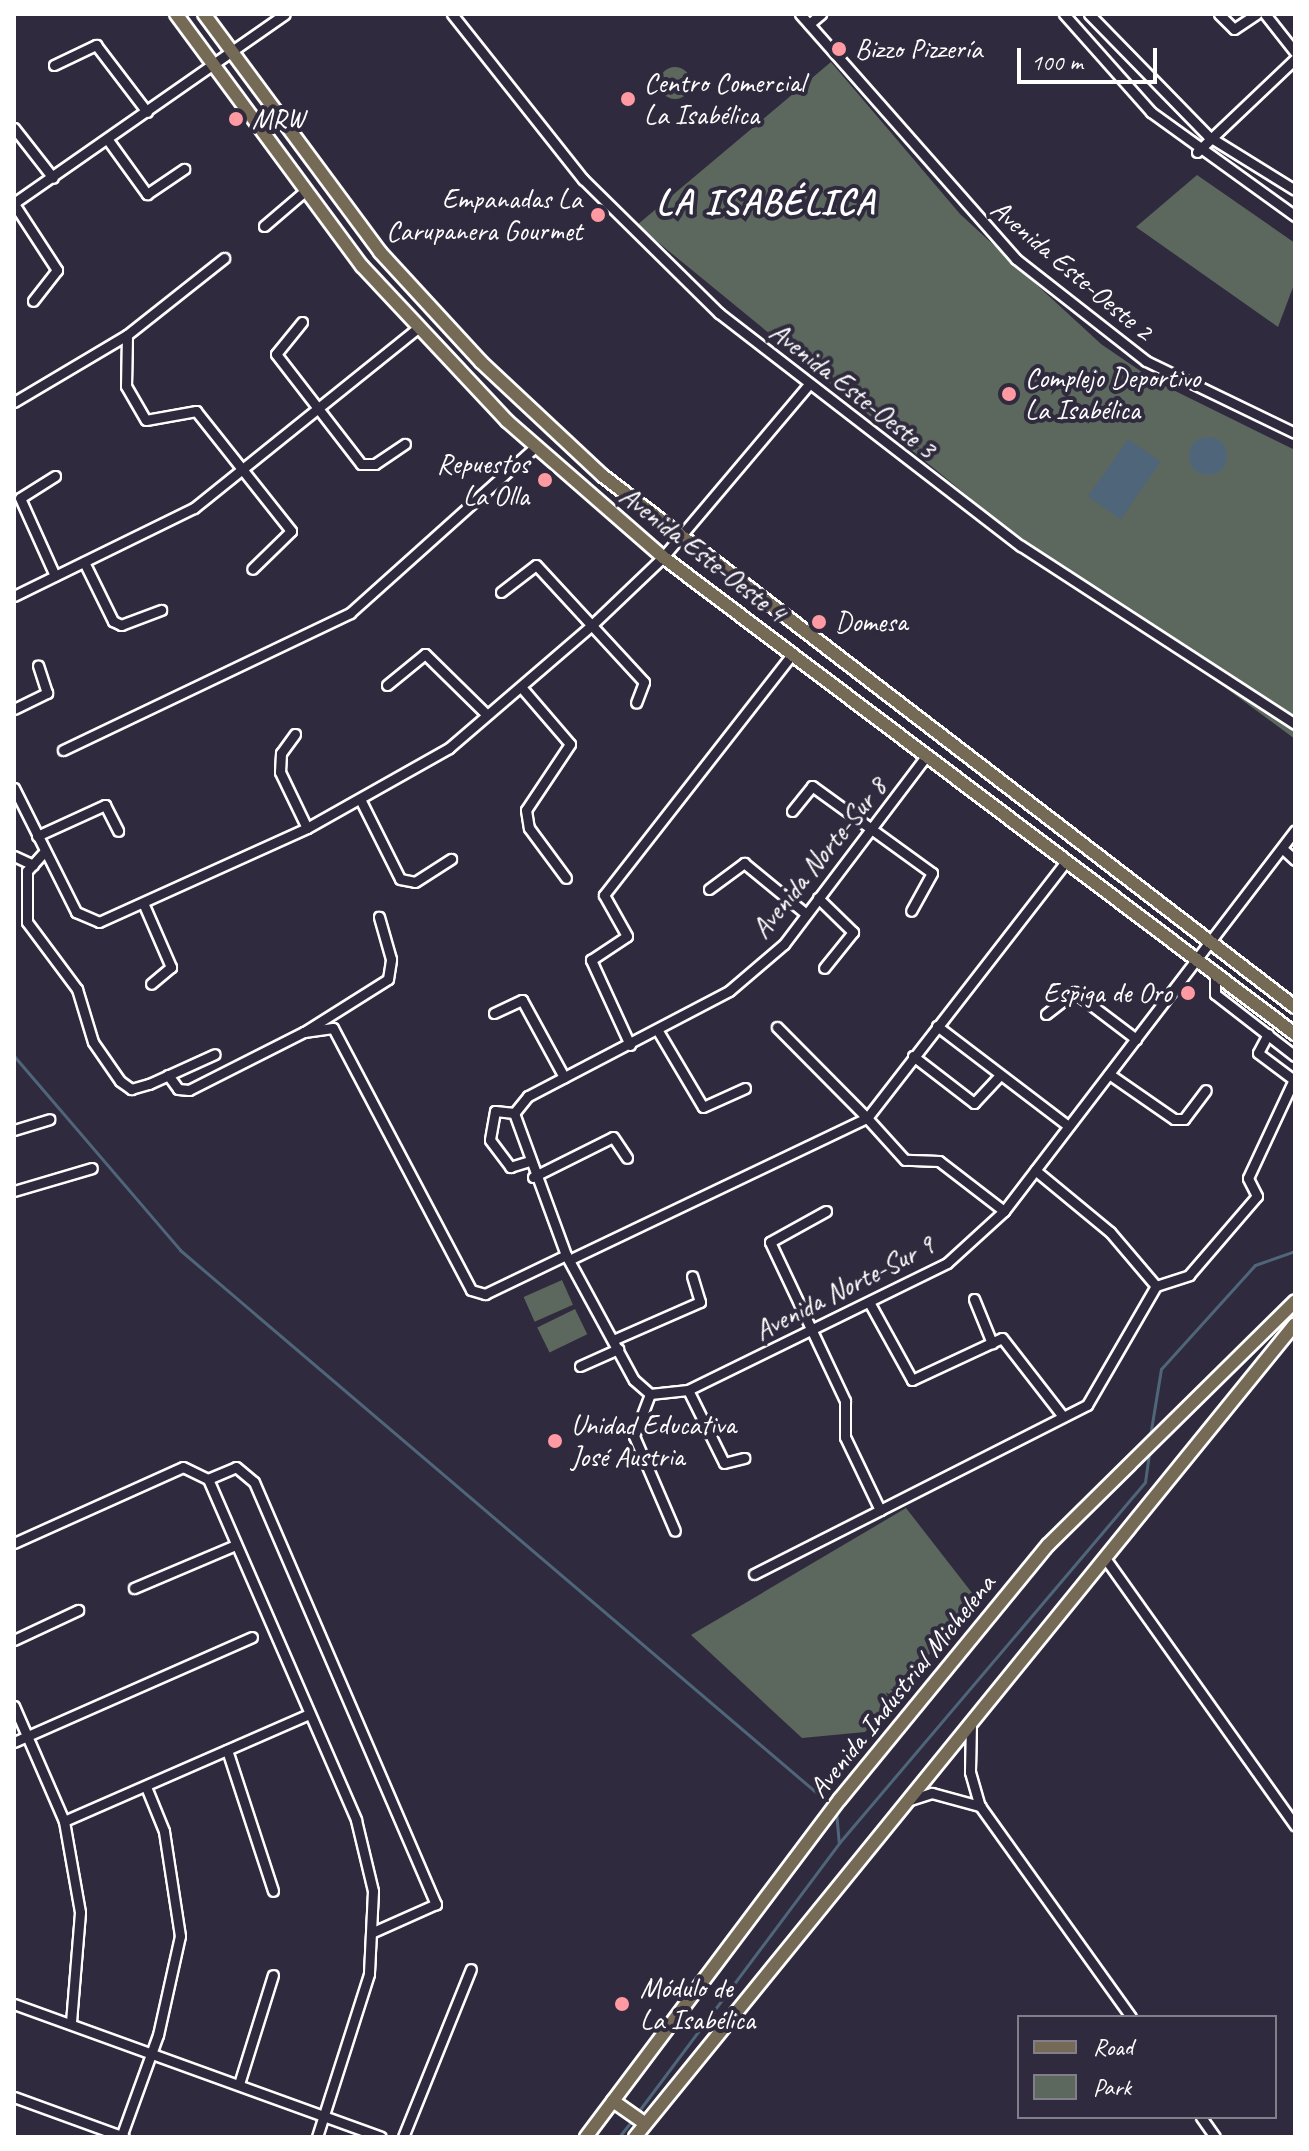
<!DOCTYPE html>
<html>
<head>
<meta charset="utf-8">
<style>
	body { margin:0 }
	#map { position:relative; width:1309px; height:2151px; overflow:hidden; background:#2f2a3d; font-family:Caveat,sans-serif }
	div>[style] { position:absolute }
	[style*='--x'] { left:calc(var(--x)*1px); top:calc(var(--y)*1px); width:calc(var(--w)*1px); rotate:calc(var(--a)*1deg) }
	.green>* { inset:0; background:#5c685d; transform-origin:0 0 }
	.round { border-radius:50% }
	.water>* { inset:0; background:#4f667a; transform-origin:0 0 }
	.stream>* { height:3px; margin:-1.5px; padding:0 1.5px; transform-origin:1.5px; border-radius:1.5px; background:#4f667a }
	.roads { filter:drop-shadow(2px 0 #fff) drop-shadow(-2px 0 #fff) drop-shadow(0 2px #fff) drop-shadow(0 -2px #fff) }
	.minor>* { height:9px; margin:-4.5px; padding:0 4.5px; transform-origin:4.5px; border-radius:4.5px; background:#2f2a3d }
	.major>* { height:12px; margin:-6px; padding:0 6px; transform-origin:6px; border-radius:6px; background:#756a55 }
	.dots>* { width:22px; height:22px; translate:-50% -50%; box-sizing:border-box; border:4px solid #2f2a3d; border-radius:50% }
	span { translate:-50% -50%; white-space:nowrap; text-align:center; line-height:1.15; -webkit-text-stroke:8px #2f2a3d; paint-order:stroke }
	.poi-label { font-size:28px; color:#fff }
	.left { translate:0 -50%; text-align:left }
	.right { translate:-100% -50%; text-align:right }
	.street-label { font-size:28px; color:#fff }
	.district-label { font-size:36px; color:#fff; font-weight:700; letter-spacing:2px }
	.frame { position:absolute; inset:0; border:16px solid #fff; pointer-events:none }
	.legend { position:absolute; left:1017px; top:2015px; width:260px; height:104px; box-sizing:border-box; background:#2f2a3d; border:2px solid #827f8b; margin:0; padding:10px 14px; list-style:none; font-size:24px; color:#fff }
	.legend li { display:flex; align-items:center; gap:16px; height:40px }
	.legend b { width:40px; border:2px solid #827f8b }
	.scale { position:absolute; left:1017px; top:48px; width:140px; height:36px; box-sizing:border-box; border:4px solid #fff; border-top:0; padding-left:10px; font-size:24px; line-height:28px; white-space:nowrap; color:#fff; -webkit-text-stroke:6px #2f2a3d; paint-order:stroke }
</style>
</head>
<body>
<div id="map">
	<div class="green">
		<i style="clip-path:polygon(831px 62px,960px 214px,1101px 344px,1155px 381px,1295px 450px,1295px 739px,992px 516px,637px 225px)"></i>
		<i class="round" style="left:659px;top:67px;width:32px;height:32px"></i>
		<i style="clip-path:polygon(1197px 175px,1295px 243px,1295px 282px,1278px 327px,1136px 227px)"></i>
		<i style="left:562px;top:1280px;width:27px;height:42px;rotate:66deg"></i>
		<i style="left:575px;top:1309px;width:28px;height:42px;rotate:64deg"></i>
		<i style="clip-path:polygon(906px 1508px,976px 1598px,865px 1732px,802px 1738px,691px 1635px)"></i>
	</div>
	<div class="water">
		<i class="round" style="left:1189px;top:437px;width:38px;height:38px"></i>
		<i style="left:1128px;top:439px;width:40px;height:70px;rotate:35deg"></i>
	</div>
	<div class="stream">
		<i style="--x:14;--y:1056;--w:255;--a:49.4"></i>
		<i style="--x:180;--y:1250;--w:855;--a:40.45"></i>
		<i style="--x:1150;--y:1436;--w:68;--a:-80.7"></i>
		<i style="--x:1161;--y:1369;--w:140;--a:-47.9"></i>
		<i style="--x:1255;--y:1265;--w:42;--a:-19.3"></i>
		<i style="--x:836;--y:1811;--w:32;--a:85"></i>
		<i style="--x:638;--y:2112;--w:336;--a:-53.2"></i>
		<i style="--x:839;--y:1843;--w:473;--a:-49.7"></i>
		<i style="--x:1145;--y:1482;--w:34;--a:-82"></i>
		<i style="--x:619;--y:2137;--w:24;--a:-52"></i>
	</div>
	<div class="roads">
		<div class="minor">
			<i style="--x:452;--y:14;--w:211;--a:51.6"></i>
			<i style="--x:583;--y:179;--w:191;--a:44.6"></i>
			<i style="--x:719;--y:313;--w:381;--a:37.7"></i>
			<i style="--x:1021;--y:546;--w:327;--a:33"></i>
			<i style="--x:800;--y:14;--w:327;--a:48.6"></i>
			<i style="--x:1016;--y:259;--w:165;--a:38.1"></i>
			<i style="--x:1146;--y:361;--w:165;--a:25.8"></i>
			<i style="--x:1064;--y:14;--w:131;--a:48.4"></i>
			<i style="--x:1151;--y:112;--w:178;--a:35.8"></i>
			<i style="--x:1089;--y:14;--w:170;--a:45.7"></i>
			<i style="--x:1208;--y:136;--w:102;--a:31.8"></i>
			<i style="--x:1219;--y:14;--w:21;--a:45"></i>
			<i style="--x:1234;--y:29;--w:27;--a:-34"></i>
			<i style="--x:1265;--y:14;--w:48;--a:51.7"></i>
			<i style="--x:809;--y:24;--w:16;--a:-40"></i>
			<i style="--x:54;--y:65;--w:47;--a:-25.5"></i>
			<i style="--x:96;--y:45;--w:84;--a:52.7"></i>
			<i style="--x:14;--y:128;--w:63;--a:52"></i>
			<i style="--x:108;--y:140;--w:67;--a:54.2"></i>
			<i style="--x:147;--y:194;--w:45;--a:-34"></i>
			<i style="--x:1197;--y:152;--w:135;--a:-43.5"></i>
			<i style="--x:14;--y:203;--w:330;--a:-34.9"></i>
			<i style="--x:14;--y:204;--w:79;--a:56.9"></i>
			<i style="--x:57;--y:270;--w:39;--a:128"></i>
			<i style="--x:264;--y:226;--w:54;--a:-40.5"></i>
			<i style="--x:302;--y:322;--w:41;--a:129.1"></i>
			<i style="--x:276;--y:354;--w:139;--a:52.3"></i>
			<i style="--x:361;--y:464;--w:14;--a:0"></i>
			<i style="--x:375;--y:464;--w:36;--a:-34"></i>
			<i style="--x:127;--y:335;--w:51;--a:91.1"></i>
			<i style="--x:126;--y:386;--w:39;--a:60"></i>
			<i style="--x:146;--y:420;--w:51;--a:-10.2"></i>
			<i style="--x:196;--y:411;--w:153;--a:51.6"></i>
			<i style="--x:291;--y:531;--w:54;--a:135.7"></i>
			<i style="--x:14;--y:402;--w:131;--a:-30.7"></i>
			<i style="--x:127;--y:335;--w:124;--a:-38.4"></i>
			<i style="--x:55;--y:476;--w:41;--a:147.8"></i>
			<i style="--x:20;--y:498;--w:85;--a:65.8"></i>
			<i style="--x:84;--y:562;--w:66;--a:63.8"></i>
			<i style="--x:113;--y:621;--w:9;--a:27"></i>
			<i style="--x:121;--y:625;--w:43;--a:-20.6"></i>
			<i style="--x:501;--y:592;--w:44;--a:-37.6"></i>
			<i style="--x:536;--y:565;--w:159;--a:47.3"></i>
			<i style="--x:644;--y:682;--w:22;--a:111"></i>
			<i style="--x:14;--y:596;--w:200;--a:-26.1"></i>
			<i style="--x:194;--y:508;--w:287;--a:-38.8"></i>
			<i style="--x:387;--y:685;--w:49;--a:-39.2"></i>
			<i style="--x:425;--y:654;--w:86;--a:44.5"></i>
			<i style="--x:521;--y:687;--w:75;--a:49.3"></i>
			<i style="--x:570;--y:744;--w:79;--a:123.7"></i>
			<i style="--x:526;--y:810;--w:18;--a:81"></i>
			<i style="--x:529;--y:828;--w:62;--a:53.5"></i>
			<i style="--x:14;--y:709;--w:37;--a:-26"></i>
			<i style="--x:47;--y:693;--w:29;--a:-108"></i>
			<i style="--x:295;--y:734;--w:24;--a:126"></i>
			<i style="--x:281;--y:753;--w:19;--a:93"></i>
			<i style="--x:280;--y:772;--w:62;--a:64.3"></i>
			<i style="--x:63;--y:750;--w:318;--a:-25.5"></i>
			<i style="--x:350;--y:613;--w:250;--a:-41.9"></i>
			<i style="--x:927;--y:755;--w:237;--a:127.1"></i>
			<i style="--x:784;--y:944;--w:72;--a:139.5"></i>
			<i style="--x:729;--y:991;--w:227;--a:152.4"></i>
			<i style="--x:528;--y:1096;--w:22;--a:129"></i>
			<i style="--x:514;--y:1113;--w:151;--a:69.9"></i>
			<i style="--x:566;--y:1255;--w:142;--a:61.5"></i>
			<i style="--x:634;--y:1380;--w:21;--a:41"></i>
			<i style="--x:650;--y:1394;--w:38;--a:-6"></i>
			<i style="--x:688;--y:1390;--w:288;--a:-26.1"></i>
			<i style="--x:947;--y:1263;--w:77;--a:-42.4"></i>
			<i style="--x:1004;--y:1211;--w:479;--a:-52.6"></i>
			<i style="--x:14;--y:788;--w:139;--a:63.4"></i>
			<i style="--x:76;--y:912;--w:25;--a:23"></i>
			<i style="--x:99;--y:922;--w:228;--a:-24.3"></i>
			<i style="--x:307;--y:828;--w:163;--a:-29.4"></i>
			<i style="--x:449;--y:748;--w:190;--a:-40.7"></i>
			<i style="--x:593;--y:624;--w:97;--a:-43.7"></i>
			<i style="--x:663;--y:557;--w:226;--a:-49.8"></i>
			<i style="--x:360;--y:799;--w:89;--a:63.4"></i>
			<i style="--x:400;--y:879;--w:15;--a:11"></i>
			<i style="--x:415;--y:882;--w:43;--a:-32.6"></i>
			<i style="--x:792;--y:811;--w:32;--a:-51"></i>
			<i style="--x:812;--y:786;--w:148;--a:35.9"></i>
			<i style="--x:932;--y:873;--w:43;--a:118.9"></i>
			<i style="--x:37;--y:836;--w:75;--a:-24.5"></i>
			<i style="--x:105;--y:805;--w:29;--a:63"></i>
			<i style="--x:1284;--y:850;--w:15;--a:42"></i>
			<i style="--x:45;--y:851;--w:27;--a:132"></i>
			<i style="--x:27;--y:871;--w:51;--a:90"></i>
			<i style="--x:27;--y:922;--w:84;--a:53.3"></i>
			<i style="--x:77;--y:989;--w:55;--a:73.2"></i>
			<i style="--x:93;--y:1042;--w:47;--a:55.3"></i>
			<i style="--x:120;--y:1081;--w:14;--a:36"></i>
			<i style="--x:131;--y:1089;--w:19;--a:-16"></i>
			<i style="--x:149;--y:1084;--w:72;--a:-24.4"></i>
			<i style="--x:14;--y:856;--w:21;--a:25"></i>
			<i style="--x:709;--y:889;--w:44;--a:-36.6"></i>
			<i style="--x:744;--y:863;--w:80;--a:39.4"></i>
			<i style="--x:818;--y:898;--w:49;--a:44.2"></i>
			<i style="--x:853;--y:932;--w:46;--a:128.9"></i>
			<i style="--x:144;--y:905;--w:68;--a:66.5"></i>
			<i style="--x:171;--y:967;--w:26;--a:140"></i>
			<i style="--x:1215;--y:974;--w:20;--a:90"></i>
			<i style="--x:1215;--y:994;--w:101;--a:37.8"></i>
			<i style="--x:494;--y:1013;--w:31;--a:-25"></i>
			<i style="--x:522;--y:1000;--w:88;--a:61.4"></i>
			<i style="--x:1046;--y:1014;--w:36;--a:-38"></i>
			<i style="--x:1074;--y:992;--w:78;--a:37.2"></i>
			<i style="--x:937;--y:1026;--w:163;--a:37.3"></i>
			<i style="--x:658;--y:1031;--w:88;--a:59.4"></i>
			<i style="--x:703;--y:1107;--w:46;--a:-24.3"></i>
			<i style="--x:304;--y:1032;--w:99;--a:-32.2"></i>
			<i style="--x:388;--y:979;--w:20;--a:-81"></i>
			<i style="--x:391;--y:959;--w:44;--a:-105.9"></i>
			<i style="--x:1268;--y:1034;--w:21;--a:118"></i>
			<i style="--x:1258;--y:1053;--w:45;--a:36.9"></i>
			<i style="--x:630;--y:1045;--w:94;--a:-114.6"></i>
			<i style="--x:591;--y:960;--w:43;--a:-33.7"></i>
			<i style="--x:627;--y:936;--w:47;--a:-119.3"></i>
			<i style="--x:604;--y:895;--w:306;--a:-52"></i>
			<i style="--x:913;--y:1056;--w:77;--a:37.6"></i>
			<i style="--x:974;--y:1103;--w:38;--a:-47"></i>
			<i style="--x:1109;--y:1074;--w:79;--a:34.7"></i>
			<i style="--x:1174;--y:1119;--w:10;--a:0"></i>
			<i style="--x:1184;--y:1119;--w:36;--a:-53"></i>
			<i style="--x:168;--y:1075;--w:17;--a:54"></i>
			<i style="--x:178;--y:1089;--w:11;--a:5"></i>
			<i style="--x:189;--y:1090;--w:129;--a:-26.8"></i>
			<i style="--x:304;--y:1032;--w:29;--a:-8"></i>
			<i style="--x:333;--y:1028;--w:296;--a:62.2"></i>
			<i style="--x:471;--y:1290;--w:15;--a:16"></i>
			<i style="--x:485;--y:1294;--w:90;--a:-25.7"></i>
			<i style="--x:514;--y:1113;--w:19;--a:-174"></i>
			<i style="--x:495;--y:1111;--w:29;--a:100"></i>
			<i style="--x:490;--y:1140;--w:34;--a:53"></i>
			<i style="--x:510;--y:1167;--w:17;--a:-17"></i>
			<i style="--x:14;--y:1130;--w:37;--a:-17"></i>
			<i style="--x:533;--y:1177;--w:89;--a:-26.6"></i>
			<i style="--x:613;--y:1137;--w:25;--a:56"></i>
			<i style="--x:14;--y:1191;--w:81;--a:-16.4"></i>
			<i style="--x:826;--y:1211;--w:64;--a:151"></i>
			<i style="--x:770;--y:1242;--w:176;--a:64.7"></i>
			<i style="--x:845;--y:1401;--w:36;--a:90"></i>
			<i style="--x:845;--y:1437;--w:81;--a:64.4"></i>
			<i style="--x:880;--y:1510;--w:232;--a:-26.9"></i>
			<i style="--x:1087;--y:1405;--w:138;--a:-59.9"></i>
			<i style="--x:1156;--y:1286;--w:71;--a:-130.4"></i>
			<i style="--x:1110;--y:1232;--w:97;--a:-140.4"></i>
			<i style="--x:1004;--y:1211;--w:82;--a:-142.4"></i>
			<i style="--x:939;--y:1161;--w:34;--a:-178"></i>
			<i style="--x:905;--y:1160;--w:57;--a:-132.1"></i>
			<i style="--x:867;--y:1118;--w:323;--a:-52.2"></i>
			<i style="--x:573;--y:1258;--w:326;--a:-25.5"></i>
			<i style="--x:867;--y:1118;--w:128;--a:-134.7"></i>
			<i style="--x:1156;--y:1286;--w:35;--a:-18"></i>
			<i style="--x:1189;--y:1275;--w:104;--a:-49.3"></i>
			<i style="--x:1257;--y:1196;--w:20;--a:-117"></i>
			<i style="--x:1248;--y:1178;--w:111;--a:-65"></i>
			<i style="--x:974;--y:1299;--w:48;--a:67.8"></i>
			<i style="--x:869;--y:1302;--w:89;--a:61.1"></i>
			<i style="--x:912;--y:1380;--w:99;--a:-25"></i>
			<i style="--x:1002;--y:1338;--w:96;--a:52.2"></i>
			<i style="--x:613;--y:1340;--w:95;--a:-23.6"></i>
			<i style="--x:700;--y:1302;--w:27;--a:-107"></i>
			<i style="--x:580;--y:1366;--w:42;--a:-24.1"></i>
			<i style="--x:688;--y:1390;--w:81;--a:63.7"></i>
			<i style="--x:724;--y:1463;--w:21;--a:-14"></i>
			<i style="--x:650;--y:1394;--w:45;--a:110.9"></i>
			<i style="--x:634;--y:1436;--w:103;--a:66.7"></i>
			<i style="--x:208;--y:1479;--w:30;--a:-23"></i>
			<i style="--x:236;--y:1467;--w:23;--a:40"></i>
			<i style="--x:254;--y:1482;--w:460;--a:66.7"></i>
			<i style="--x:436;--y:1904;--w:71;--a:156"></i>
			<i style="--x:14;--y:1543;--w:185;--a:-24.2"></i>
			<i style="--x:183;--y:1467;--w:28;--a:26"></i>
			<i style="--x:208;--y:1479;--w:372;--a:66.5"></i>
			<i style="--x:356;--y:1820;--w:73;--a:76.5"></i>
			<i style="--x:373;--y:1891;--w:83;--a:92.8"></i>
			<i style="--x:369;--y:1974;--w:171;--a:107.7"></i>
			<i style="--x:1105;--y:1558;--w:328;--a:54.6"></i>
			<i style="--x:754;--y:1574;--w:141;--a:-26.9"></i>
			<i style="--x:134;--y:1588;--w:108;--a:-23"></i>
			<i style="--x:14;--y:1640;--w:71;--a:-25.1"></i>
			<i style="--x:14;--y:1706;--w:125;--a:66.5"></i>
			<i style="--x:971;--y:1723;--w:49;--a:91.2"></i>
			<i style="--x:970;--y:1772;--w:35;--a:74"></i>
			<i style="--x:980;--y:1806;--w:259;--a:54.4"></i>
			<i style="--x:14;--y:1742;--w:260;--a:-23.8"></i>
			<i style="--x:227;--y:1750;--w:148;--a:71.9"></i>
			<i style="--x:910;--y:1800;--w:23;--a:-18"></i>
			<i style="--x:932;--y:1793;--w:50;--a:15.2"></i>
			<i style="--x:14;--y:2004;--w:390;--a:19.9"></i>
			<i style="--x:71;--y:2022;--w:110;--a:-85.3"></i>
			<i style="--x:80;--y:1912;--w:92;--a:-100"></i>
			<i style="--x:64;--y:1821;--w:267;--a:-23.6"></i>
			<i style="--x:239;--y:2084;--w:114;--a:-72.7"></i>
			<i style="--x:14;--y:2097;--w:117;--a:20"></i>
			<i style="--x:1201;--y:2117;--w:24;--a:55"></i>
			<i style="--x:121;--y:2137;--w:109;--a:-70.1"></i>
			<i style="--x:158;--y:2035;--w:101;--a:-77.5"></i>
			<i style="--x:180;--y:1936;--w:106;--a:-98.7"></i>
			<i style="--x:164;--y:1831;--w:48;--a:-112.2"></i>
			<i style="--x:403;--y:2137;--w:181;--a:-68"></i>
		</div>
		<div class="major">
			<i style="--x:176;--y:14;--w:313;--a:53.6"></i>
			<i style="--x:362;--y:266;--w:212;--a:46.9"></i>
			<i style="--x:507;--y:421;--w:207;--a:41.1"></i>
			<i style="--x:663;--y:557;--w:792;--a:37.04"></i>
			<i style="--x:204;--y:14;--w:296;--a:53.5"></i>
			<i style="--x:380;--y:252;--w:149;--a:47.4"></i>
			<i style="--x:481;--y:362;--w:167;--a:43.1"></i>
			<i style="--x:603;--y:476;--w:872;--a:37.5"></i>
			<i style="--x:613;--y:2101;--w:39;--a:35"></i>
			<i style="--x:586;--y:2137;--w:423;--a:-53.1"></i>
			<i style="--x:840;--y:1799;--w:328;--a:-50.7"></i>
			<i style="--x:1048;--y:1545;--w:347;--a:-44.6"></i>
			<i style="--x:635;--y:2137;--w:1047;--a:-50.93"></i>
		</div>
	</div>
	<div class="dots">
		<i style="left:839px;top:49px;background:#ff9aa2"></i>
		<i style="left:628px;top:99px;background:#ff9aa2"></i>
		<i style="left:236px;top:119px;background:#ff9aa2"></i>
		<i style="left:598px;top:215px;background:#ff9aa2"></i>
		<i style="left:1009px;top:394px;background:#ff9aa2"></i>
		<i style="left:545px;top:480px;background:#ff9aa2"></i>
		<i style="left:819px;top:622px;background:#ff9aa2"></i>
		<i style="left:1188px;top:993px;background:#ff9aa2"></i>
		<i style="left:555px;top:1441px;background:#ff9aa2"></i>
		<i style="left:622px;top:2004px;background:#ff9aa2"></i>
	</div>
	<div class="poi-label">
		<span class="left" style="left:855px;top:49px">Bizzo Pizzería</span>
		<span class="left" style="left:644px;top:99px">Centro Comercial<br>La Isabélica</span>
		<span class="left" style="left:252px;top:119px">MRW</span>
		<span class="right" style="left:582px;top:215px">Empanadas La<br>Carupanera Gourmet</span>
		<span class="left" style="left:1025px;top:394px">Complejo Deportivo<br>La Isabélica</span>
		<span class="right" style="left:529px;top:480px">Repuestos<br>La Olla</span>
		<span class="left" style="left:835px;top:622px">Domesa</span>
		<span class="right" style="left:1172px;top:993px">Espiga de Oro</span>
		<span class="left" style="left:571px;top:1441px">Unidad Educativa<br>José Austria</span>
		<span class="left" style="left:640px;top:2004px">Módulo de<br>La Isabélica</span>
	</div>
	<div class="street-label">
		<span style="left:1072px;top:270px;rotate:40deg">Avenida Este-Oeste 2</span>
		<span style="left:853px;top:390px;rotate:38deg">Avenida Este-Oeste 3</span>
		<span style="left:703px;top:554px;rotate:38deg">Avenida Este-Oeste 4</span>
		<span style="left:819px;top:858px;rotate:-51deg">Avenida Norte-Sur 8</span>
		<span style="left:844px;top:1288px;rotate:-27deg">Avenida Norte-Sur 9</span>
		<span style="left:902px;top:1686px;rotate:-51deg">Avenida Industrial Michelena</span>
	</div>
	<div class="district-label">
		<span style="left:766px;top:203px">LA ISABÉLICA</span>
	</div>
	<div class="frame"></div>
	<ul class="legend">
	<li><b style="height:10px;background:#756a55"></b>Road</li>
	<li><b style="height:22px;background:#5c685d"></b>Park</li>
	</ul>
	<div class="scale">100 m</div>
</div>
</body>
</html>
